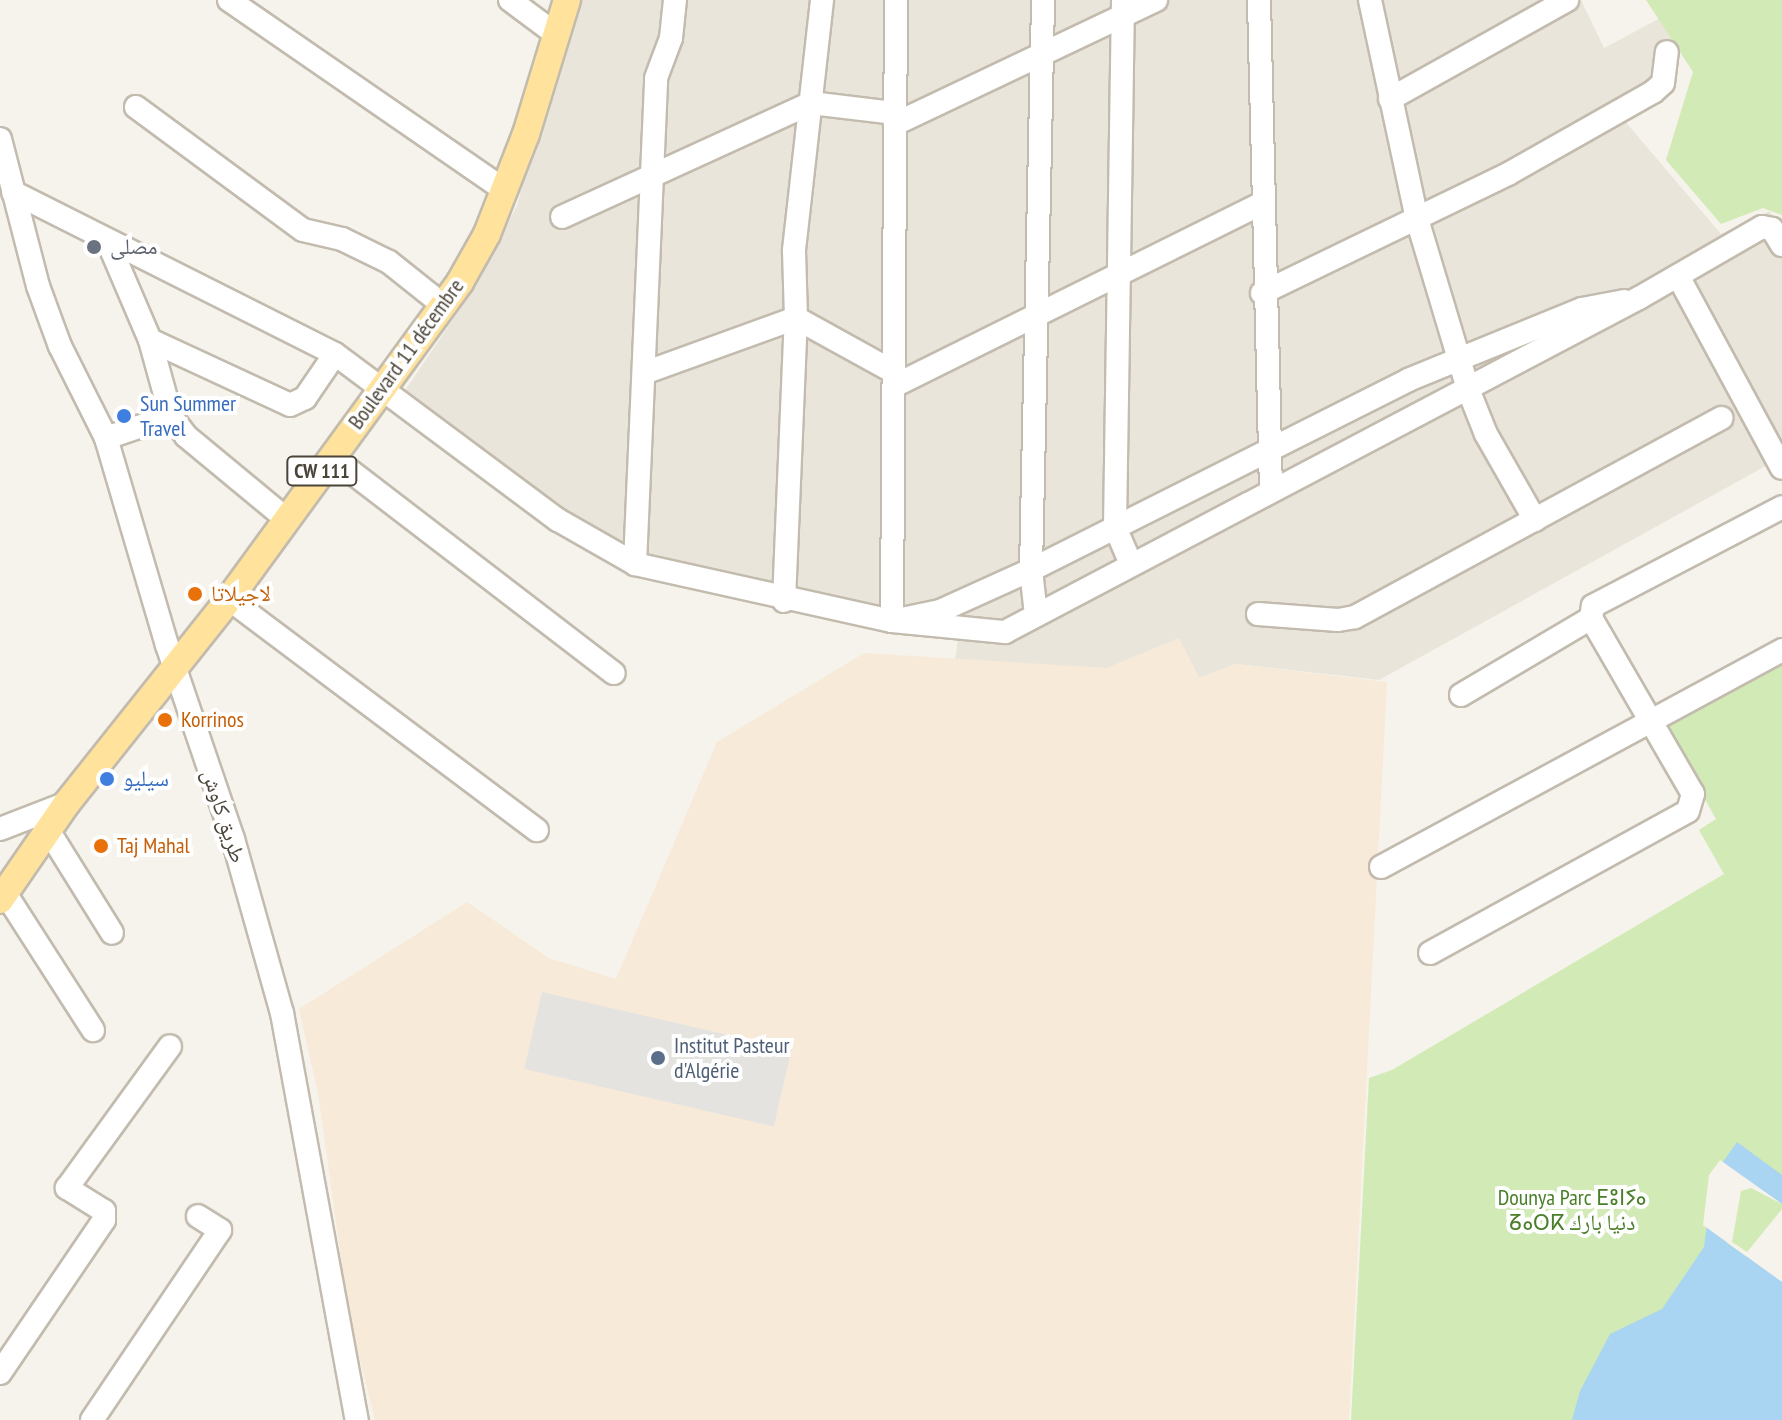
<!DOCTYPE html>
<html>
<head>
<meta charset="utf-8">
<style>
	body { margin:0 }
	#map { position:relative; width:1782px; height:1420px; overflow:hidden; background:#f6f3ec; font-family:"PT Sans Narrow","Noto Naskh Arabic","Noto Sans Tifinagh",sans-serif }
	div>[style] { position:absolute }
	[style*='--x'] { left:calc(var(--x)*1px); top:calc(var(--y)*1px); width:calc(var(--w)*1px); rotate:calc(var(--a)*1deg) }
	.residential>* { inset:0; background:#eae5da }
	.commercial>* { inset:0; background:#f7ead8 }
	.green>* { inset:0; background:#d2eab5 }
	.parking>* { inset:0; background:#e5e3e0; transform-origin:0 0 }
	.water>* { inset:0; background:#a9d4f2 }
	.pier>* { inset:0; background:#f6f3ec }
	.roads { filter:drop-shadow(2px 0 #c2bbae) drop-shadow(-2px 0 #c2bbae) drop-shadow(0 2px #c2bbae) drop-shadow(0 -2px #c2bbae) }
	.minor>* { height:22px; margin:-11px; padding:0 11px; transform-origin:11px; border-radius:11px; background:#fff }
	.major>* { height:26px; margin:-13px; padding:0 13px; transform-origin:13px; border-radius:13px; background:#ffe39c }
	.dots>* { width:22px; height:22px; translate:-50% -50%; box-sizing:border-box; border:4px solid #fff; border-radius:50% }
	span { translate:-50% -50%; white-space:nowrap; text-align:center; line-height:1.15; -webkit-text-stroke:8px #fff; paint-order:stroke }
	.shield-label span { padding:2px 6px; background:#fff; border:2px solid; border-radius:6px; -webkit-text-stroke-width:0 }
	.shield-label { font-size:20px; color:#4b4439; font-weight:700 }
	.worship-label { font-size:22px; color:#5b616d }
	.left { translate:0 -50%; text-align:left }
	.street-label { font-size:22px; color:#4b4439 }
	.shop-label { font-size:22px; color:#366cbe }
	.food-label { font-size:22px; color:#c56008 }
	.service-label { font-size:22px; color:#4e5e75 }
	.park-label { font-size:22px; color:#4a7f2a }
</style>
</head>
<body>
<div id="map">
	<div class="residential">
		<i style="clip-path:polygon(581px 0,1581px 0,1604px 48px,1664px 16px,1675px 50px,1623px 119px,1721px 234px,1770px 211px,1782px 235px,1782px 457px,1379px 680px,1236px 664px,1199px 678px,1179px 639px,1107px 668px,955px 660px,960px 625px,909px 620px,613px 548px,400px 398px,470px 294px,517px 206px,531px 149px)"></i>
	</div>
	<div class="commercial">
		<i style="clip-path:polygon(1179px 638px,1199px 678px,1236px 664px,1387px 682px,1349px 1420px,375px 1420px,349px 1315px,318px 1093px,299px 1009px,467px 902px,549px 958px,616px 979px,717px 742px,864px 653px,1107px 668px)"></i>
	</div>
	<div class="green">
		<i style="clip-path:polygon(1646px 0,1782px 0,1782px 215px,1763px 208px,1721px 224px,1666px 160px,1693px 72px)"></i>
		<i style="clip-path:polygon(1782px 665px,1782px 1420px,1351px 1420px,1369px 1078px,1392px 1070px,1724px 874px,1699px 830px,1716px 819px,1664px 727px)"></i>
	</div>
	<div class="parking">
		<i style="left:542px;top:992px;width:256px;height:79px;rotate:13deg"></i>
	</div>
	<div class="water">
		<i style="clip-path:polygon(1737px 1142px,1782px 1175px,1782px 1204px,1752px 1184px,1738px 1188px,1727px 1243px,1747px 1257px,1782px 1213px,1782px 1420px,1572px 1420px,1580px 1391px,1610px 1334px,1662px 1309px,1704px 1247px,1713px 1176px)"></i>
	</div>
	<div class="pier">
		<i style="clip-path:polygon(1720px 1160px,1782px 1204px,1751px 1188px,1741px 1191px,1732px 1242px,1747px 1252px,1782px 1209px,1782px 1282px,1703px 1225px,1709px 1175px)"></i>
	</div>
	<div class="roads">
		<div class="minor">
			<i style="--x:229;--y:0;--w:334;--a:34.6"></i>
			<i style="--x:510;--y:0;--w:59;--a:36.7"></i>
			<i style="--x:896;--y:0;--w:621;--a:90.37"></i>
			<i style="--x:892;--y:621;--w:49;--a:-11.8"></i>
			<i style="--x:940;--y:611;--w:100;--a:-24.3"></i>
			<i style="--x:1031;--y:570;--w:422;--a:-26.7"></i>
			<i style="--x:1408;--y:380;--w:188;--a:-22.2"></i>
			<i style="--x:1582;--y:309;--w:43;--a:-10.8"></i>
			<i style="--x:1123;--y:0;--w:527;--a:90.87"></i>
			<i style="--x:1115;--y:527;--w:40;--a:66.6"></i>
			<i style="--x:1259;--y:0;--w:491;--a:88.6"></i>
			<i style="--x:1370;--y:0;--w:224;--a:77.9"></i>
			<i style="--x:1417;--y:219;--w:177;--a:73.3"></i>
			<i style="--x:1468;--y:389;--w:48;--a:68.2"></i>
			<i style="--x:1486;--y:434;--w:99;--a:60.3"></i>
			<i style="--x:1390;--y:99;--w:203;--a:-29.2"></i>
			<i style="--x:136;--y:107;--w:207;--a:36.4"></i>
			<i style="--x:303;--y:230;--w:40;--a:13"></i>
			<i style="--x:342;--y:239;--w:52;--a:26.1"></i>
			<i style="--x:389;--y:262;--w:69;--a:38.5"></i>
			<i style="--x:895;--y:124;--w:289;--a:-25.4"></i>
			<i style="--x:0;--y:139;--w:152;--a:75.5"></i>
			<i style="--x:38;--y:286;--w:64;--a:69.9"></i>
			<i style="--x:60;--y:346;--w:103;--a:63.4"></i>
			<i style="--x:106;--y:438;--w:216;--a:73.6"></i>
			<i style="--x:167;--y:645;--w:205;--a:71.2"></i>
			<i style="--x:233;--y:839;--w:181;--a:74.3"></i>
			<i style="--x:282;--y:1013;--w:414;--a:79.6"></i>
			<i style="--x:13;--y:192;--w:360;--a:26.7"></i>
			<i style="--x:335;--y:354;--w:278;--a:36.7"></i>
			<i style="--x:558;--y:520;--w:89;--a:29.7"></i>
			<i style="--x:635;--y:564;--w:263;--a:12.5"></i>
			<i style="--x:892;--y:621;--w:114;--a:5.6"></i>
			<i style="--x:1005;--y:632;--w:717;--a:-27.78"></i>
			<i style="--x:1639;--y:298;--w:142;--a:-30"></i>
			<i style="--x:1762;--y:227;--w:10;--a:11"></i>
			<i style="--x:1772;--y:229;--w:19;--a:58"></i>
			<i style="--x:562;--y:217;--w:274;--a:-24.6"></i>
			<i style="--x:811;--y:103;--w:85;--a:6.8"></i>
			<i style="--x:108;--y:242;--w:107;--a:66.8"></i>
			<i style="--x:150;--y:340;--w:154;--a:24.9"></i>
			<i style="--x:290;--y:405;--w:17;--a:-25"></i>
			<i style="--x:305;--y:398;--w:53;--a:-55.7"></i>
			<i style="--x:1678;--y:276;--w:218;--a:61.6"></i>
			<i style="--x:1262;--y:293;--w:273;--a:-25.8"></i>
			<i style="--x:1508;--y:174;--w:167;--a:-29.5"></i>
			<i style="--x:1653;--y:92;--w:13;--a:-42"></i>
			<i style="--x:1663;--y:83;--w:31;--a:-83"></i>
			<i style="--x:150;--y:340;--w:79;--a:74.6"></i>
			<i style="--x:171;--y:416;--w:25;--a:53"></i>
			<i style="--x:186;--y:436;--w:129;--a:39.6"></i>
			<i style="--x:644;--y:373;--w:162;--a:-19.9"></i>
			<i style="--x:796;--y:318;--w:112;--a:28.9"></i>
			<i style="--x:894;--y:386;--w:412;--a:-26.4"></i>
			<i style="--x:106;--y:438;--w:69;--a:-18.7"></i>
			<i style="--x:332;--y:457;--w:355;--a:37.5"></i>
			<i style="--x:635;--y:564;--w:486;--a:-87.5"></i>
			<i style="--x:656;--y:78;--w:43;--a:-69.4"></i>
			<i style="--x:671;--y:38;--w:38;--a:-84"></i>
			<i style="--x:229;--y:599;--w:385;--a:36.9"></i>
			<i style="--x:784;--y:601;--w:283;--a:-87.6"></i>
			<i style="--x:796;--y:318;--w:68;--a:-91.7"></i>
			<i style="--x:794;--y:250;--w:252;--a:-83.6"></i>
			<i style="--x:1258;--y:614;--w:80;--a:4.3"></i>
			<i style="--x:1338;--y:620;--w:17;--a:-10"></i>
			<i style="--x:1355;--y:617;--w:417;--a:-28.5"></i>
			<i style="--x:1036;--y:615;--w:45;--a:-96.3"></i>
			<i style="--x:1031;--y:570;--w:570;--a:-88.79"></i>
			<i style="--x:1461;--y:695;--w:151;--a:-30.6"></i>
			<i style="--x:0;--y:829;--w:72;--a:-21.2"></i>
			<i style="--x:48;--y:830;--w:121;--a:58.1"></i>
			<i style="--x:1381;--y:867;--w:456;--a:-28.4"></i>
			<i style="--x:5;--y:893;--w:163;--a:57.3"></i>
			<i style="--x:1430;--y:953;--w:294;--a:-28.8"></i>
			<i style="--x:1688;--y:811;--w:18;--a:-74"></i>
			<i style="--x:1693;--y:794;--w:203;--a:-120.1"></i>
			<i style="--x:1591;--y:618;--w:12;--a:-81"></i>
			<i style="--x:1593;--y:606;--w:213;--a:-27.6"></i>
			<i style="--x:0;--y:1373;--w:185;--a:-55.8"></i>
			<i style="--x:104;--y:1220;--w:9;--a:-90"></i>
			<i style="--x:104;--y:1211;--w:44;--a:-148.1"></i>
			<i style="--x:67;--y:1188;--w:175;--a:-54"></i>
			<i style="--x:92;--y:1420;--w:229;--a:-56"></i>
			<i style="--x:220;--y:1230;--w:26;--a:-148"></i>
		</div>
		<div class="major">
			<i style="--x:0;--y:900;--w:118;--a:-55.4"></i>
			<i style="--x:67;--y:803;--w:260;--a:-51.5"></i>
			<i style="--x:229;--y:599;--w:392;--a:-53.9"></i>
			<i style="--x:460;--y:282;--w:55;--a:-60.6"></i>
			<i style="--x:487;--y:234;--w:107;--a:-68.7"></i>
			<i style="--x:526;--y:134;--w:140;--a:-73"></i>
		</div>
	</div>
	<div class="dots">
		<i style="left:94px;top:247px;background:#6b7280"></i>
		<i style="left:124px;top:416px;background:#3f7fe0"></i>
		<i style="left:195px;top:594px;background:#e8710a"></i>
		<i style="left:165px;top:720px;background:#e8710a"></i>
		<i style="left:107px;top:779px;background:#3f7fe0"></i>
		<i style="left:101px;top:846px;background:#e8710a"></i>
		<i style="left:658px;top:1058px;background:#5c6f8a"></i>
	</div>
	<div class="shield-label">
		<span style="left:322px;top:471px">CW 111</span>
	</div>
	<div class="worship-label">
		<span class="left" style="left:110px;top:247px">مصلى</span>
	</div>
	<div class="street-label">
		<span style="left:406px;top:354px;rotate:-54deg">Boulevard 11 décembre</span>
		<span style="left:224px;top:816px;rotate:72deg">طريق كاوش</span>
	</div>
	<div class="shop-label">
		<span class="left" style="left:140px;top:416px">Sun Summer<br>Travel</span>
		<span class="left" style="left:123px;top:779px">سيليو</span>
	</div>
	<div class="food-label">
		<span class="left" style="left:211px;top:594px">لاجيلاتا</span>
		<span class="left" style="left:181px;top:720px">Korrinos</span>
		<span class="left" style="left:117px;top:846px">Taj Mahal</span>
	</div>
	<div class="service-label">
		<span class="left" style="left:674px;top:1058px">Institut Pasteur<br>d'Algérie</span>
	</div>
	<div class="park-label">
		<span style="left:1572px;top:1210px">Dounya Parc ⴹⵓⵏⵢⴰ<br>ⵒⴰⵔⴽ دنيا بارك</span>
	</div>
</div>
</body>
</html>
